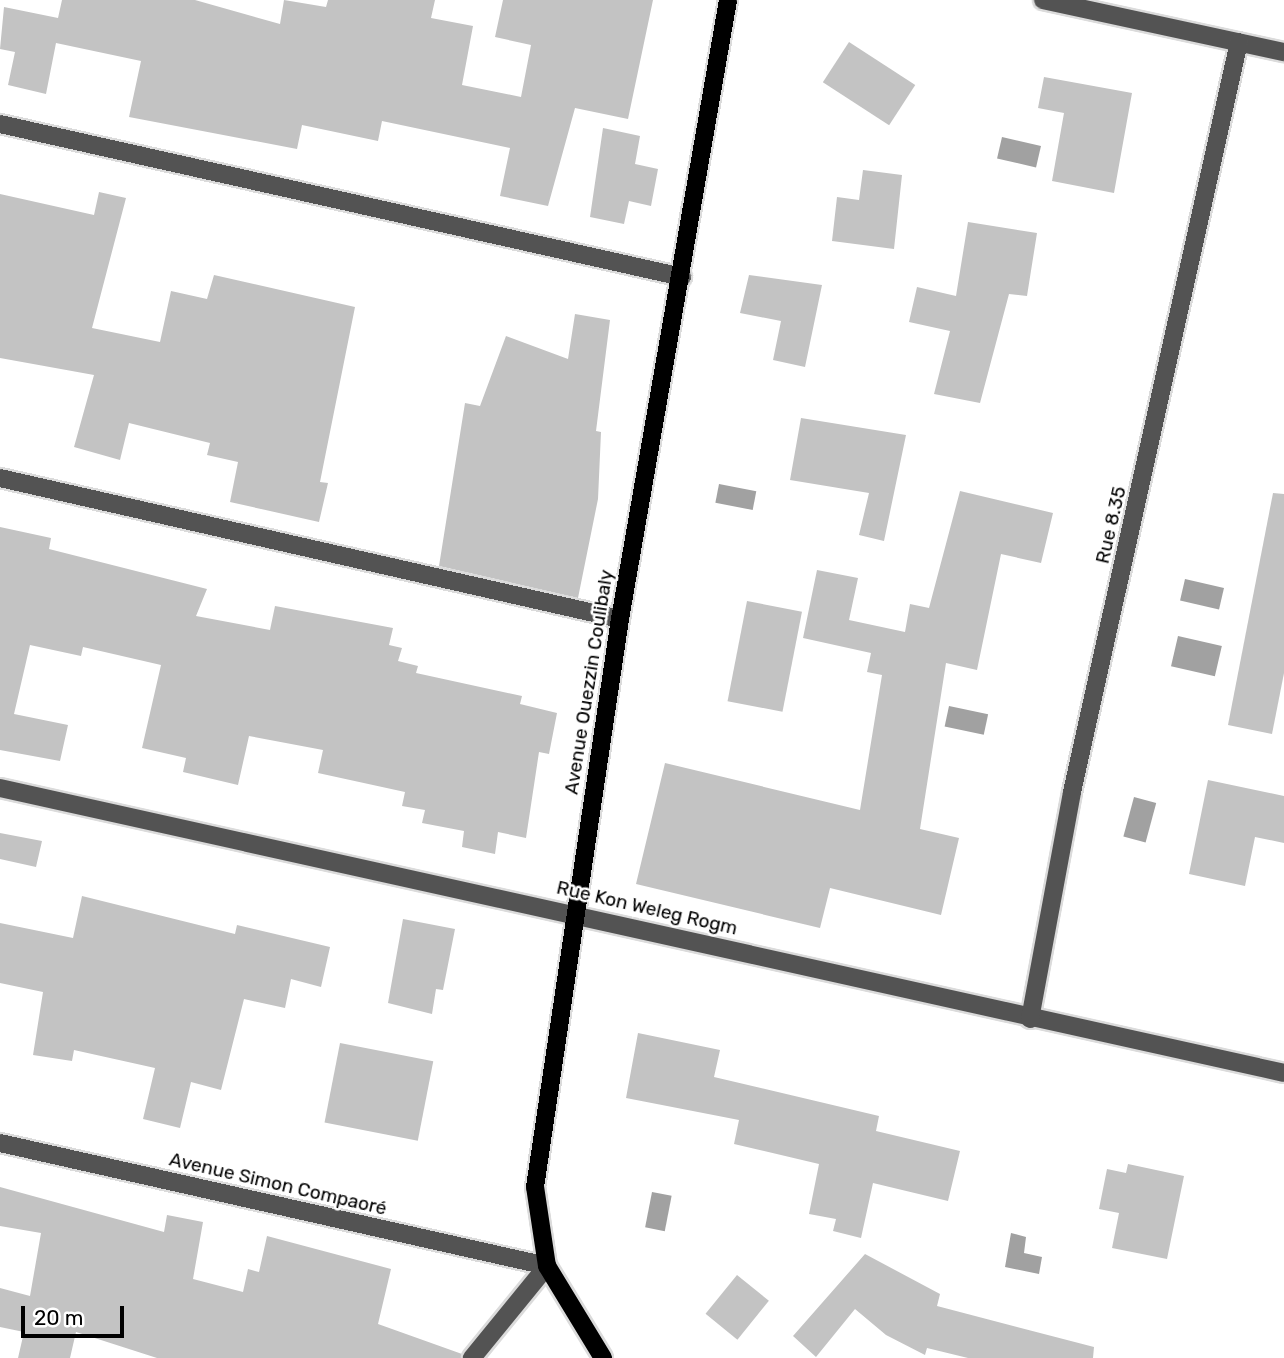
<!DOCTYPE html>
<html>
<head>
<meta charset="utf-8">
<style>
	body { margin:0 }
	#map { position:relative; width:1284px; height:1358px; overflow:hidden; background:#fff; font-family:Rubik,sans-serif }
	div>[style] { position:absolute }
	[style*='--x'] { left:calc(var(--x)*1px); top:calc(var(--y)*1px); width:calc(var(--w)*1px); rotate:calc(var(--a)*1deg) }
	.water>* { inset:0; background:#a1a1a1; transform-origin:0 0 }
	.building>* { inset:0; background:#c3c3c3; transform-origin:0 0 }
	.roads { filter:drop-shadow(2px 0 #dbdbdb) drop-shadow(-2px 0 #dbdbdb) drop-shadow(0 2px #dbdbdb) drop-shadow(0 -2px #dbdbdb) }
	.minor>* { height:18px; margin:-9px; padding:0 9px; transform-origin:9px; border-radius:9px; background:#535353 }
	.major>* { height:18px; margin:-9px; padding:0 9px; transform-origin:9px; border-radius:9px; background:#000 }
	span { translate:-50% -50%; white-space:nowrap; text-align:center; line-height:1.15; -webkit-text-stroke:5px #fff; paint-order:stroke }
	.street-label { font-size:19px; color:#000 }
	.scale { position:absolute; left:21px; top:1306px; width:103px; height:32px; box-sizing:border-box; border:4px solid #000; border-top:0; padding-left:9px; font-size:21px; line-height:24px; white-space:nowrap; color:#000; -webkit-text-stroke:5px #fff; paint-order:stroke }
</style>
</head>
<body>
<div id="map">
	<div class="water">
		<i style="left:1002px;top:137px;width:40px;height:22px;rotate:13deg"></i>
		<i style="left:719px;top:484px;width:38px;height:19px;rotate:11deg"></i>
		<i style="left:1185px;top:579px;width:40px;height:22px;rotate:13deg"></i>
		<i style="left:1178px;top:636px;width:45px;height:31px;rotate:13deg"></i>
		<i style="left:949px;top:706px;width:40px;height:21px;rotate:12deg"></i>
		<i style="left:1134px;top:797px;width:23px;height:41px;rotate:15deg"></i>
		<i style="left:652px;top:1192px;width:20px;height:36px;rotate:11deg"></i>
		<i style="clip-path:polygon(1011px 1233px,1026px 1237px,1024px 1253px,1042px 1257px,1039px 1274px,1005px 1267px)"></i>
	</div>
	<div class="building">
		<i style="clip-path:polygon(62px 0,195px 0,280px 24px,284px 0,326px 7px,328px 0,435px 0,431px 18px,473px 26px,462px 85px,521px 97px,531px 45px,495px 37px,503px 0,653px 0,628px 119px,575px 108px,548px 206px,500px 196px,510px 148px,382px 121px,378px 141px,302px 125px,297px 149px,129px 117px,141px 61px,56px 43px,46px 94px,8px 85px,15px 52px,0 49px,4px 7px,58px 18px)"></i>
		<i style="left:849px;top:42px;width:79px;height:48px;rotate:33deg"></i>
		<i style="clip-path:polygon(1044px 77px,1132px 93px,1114px 193px,1052px 181px,1064px 113px,1038px 108px)"></i>
		<i style="clip-path:polygon(603px 128px,640px 136px,635px 164px,658px 169px,651px 206px,629px 201px,624px 224px,590px 217px)"></i>
		<i style="clip-path:polygon(863px 170px,902px 175px,894px 249px,832px 241px,837px 197px,859px 200px)"></i>
		<i style="clip-path:polygon(99px 192px,126px 198px,92px 328px,160px 342px,171px 291px,207px 299px,214px 275px,355px 307px,320px 482px,328px 483px,319px 522px,230px 502px,238px 462px,207px 455px,210px 443px,129px 423px,120px 460px,74px 447px,94px 375px,0 358px,0 194px,94px 215px)"></i>
		<i style="clip-path:polygon(968px 222px,1037px 233px,1027px 296px,1009px 294px,980px 403px,934px 394px,950px 331px,909px 322px,917px 287px,956px 296px)"></i>
		<i style="clip-path:polygon(749px 275px,822px 285px,805px 367px,773px 360px,781px 321px,740px 313px)"></i>
		<i style="clip-path:polygon(575px 314px,610px 320px,596px 431px,601px 432px,598px 499px,578px 598px,439px 566px,465px 403px,480px 406px,506px 336px,568px 359px)"></i>
		<i style="clip-path:polygon(801px 418px,906px 435px,884px 541px,859px 535px,869px 493px,790px 480px)"></i>
		<i style="clip-path:polygon(960px 491px,1053px 513px,1041px 563px,1001px 554px,977px 670px,946px 663px,920px 829px,959px 838px,941px 915px,830px 888px,820px 928px,636px 884px,665px 763px,860px 810px,882px 675px,867px 672px,871px 653px,803px 638px,817px 570px,858px 578px,849px 620px,905px 632px,910px 604px,929px 608px)"></i>
		<i style="clip-path:polygon(1273px 493px,1284px 494px,1284px 673px,1272px 734px,1228px 725px)"></i>
		<i style="clip-path:polygon(0 527px,51px 538px,49px 549px,207px 589px,196px 616px,270px 630px,275px 606px,393px 628px,389px 645px,402px 648px,398px 661px,418px 666px,416px 673px,522px 696px,520px 704px,557px 713px,549px 754px,539px 752px,526px 838px,498px 832px,495px 854px,462px 847px,464px 831px,422px 823px,425px 810px,402px 806px,405px 792px,318px 773px,323px 750px,249px 736px,238px 785px,183px 772px,186px 758px,142px 748px,161px 665px,83px 647px,81px 656px,30px 645px,14px 714px,68px 725px,60px 761px,0 750px)"></i>
		<i style="left:747px;top:601px;width:56px;height:102px;rotate:11deg"></i>
		<i style="clip-path:polygon(1208px 780px,1284px 796px,1284px 843px,1255px 837px,1245px 886px,1189px 874px)"></i>
		<i style="clip-path:polygon(0 833px,42px 841px,36px 867px,0 859px)"></i>
		<i style="clip-path:polygon(82px 896px,235px 934px,237px 925px,330px 947px,321px 987px,291px 979px,285px 1008px,244px 999px,221px 1090px,191px 1082px,180px 1128px,143px 1119px,155px 1068px,74px 1050px,72px 1061px,33px 1055px,43px 992px,0 983px,0 923px,73px 938px)"></i>
		<i style="clip-path:polygon(403px 919px,455px 929px,443px 990px,436px 989px,432px 1014px,388px 1003px)"></i>
		<i style="clip-path:polygon(638px 1033px,720px 1050px,714px 1077px,879px 1116px,876px 1131px,960px 1151px,948px 1201px,873px 1183px,861px 1238px,833px 1231px,836px 1219px,809px 1214px,819px 1164px,734px 1144px,739px 1120px,626px 1098px)"></i>
		<i style="left:340px;top:1043px;width:95px;height:81px;rotate:11deg"></i>
		<i style="clip-path:polygon(1128px 1164px,1184px 1176px,1167px 1259px,1112px 1248px,1119px 1213px,1099px 1209px,1107px 1169px,1126px 1173px)"></i>
		<i style="clip-path:polygon(0 1187px,164px 1232px,167px 1215px,203px 1222px,193px 1279px,243px 1292px,248px 1269px,259px 1272px,267px 1236px,391px 1269px,378px 1324px,462px 1354px,461px 1358px,157px 1358px,76px 1332px,70px 1358px,18px 1358px,24px 1332px,0 1327px,0 1288px,30px 1296px,41px 1233px,0 1226px)"></i>
		<i style="clip-path:polygon(865px 1254px,940px 1294px,937px 1306px,1094px 1347px,1093px 1358px,968px 1358px,927px 1348px,925px 1355px,886px 1335px,855px 1309px,816px 1357px,793px 1336px)"></i>
		<i style="left:737px;top:1275px;width:41px;height:50px;rotate:39deg"></i>
	</div>
	<div class="roads">
		<div class="minor">
			<i style="--x:1043;--y:0;--w:247;--a:12.2"></i>
			<i style="--x:0;--y:124;--w:699;--a:12.64"></i>
			<i style="--x:0;--y:478;--w:636;--a:12.81"></i>
			<i style="--x:0;--y:788;--w:1315;--a:12.51"></i>
			<i style="--x:1030;--y:1019;--w:231;--a:-79.5"></i>
			<i style="--x:1072;--y:792;--w:768;--a:-77.45"></i>
			<i style="--x:0;--y:1143;--w:561;--a:12.67"></i>
			<i style="--x:547;--y:1266;--w:119;--a:129.2"></i>
		</div>
		<div class="major">
			<i style="--x:603;--y:1358;--w:108;--a:-121.3"></i>
			<i style="--x:547;--y:1266;--w:80;--a:-98.6"></i>
			<i style="--x:535;--y:1187;--w:574;--a:-81.49"></i>
			<i style="--x:620;--y:619;--w:628;--a:-80.1"></i>
		</div>
	</div>
	<div class="street-label">
		<span style="left:1111px;top:525px;rotate:-77deg">Rue 8.35</span>
		<span style="left:589px;top:682px;rotate:-81deg">Avenue Ouezzin Coulibaly</span>
		<span style="left:647px;top:908px;rotate:13deg">Rue Kon Weleg Rogm</span>
		<span style="left:278px;top:1184px;rotate:13deg">Avenue Simon Compaoré</span>
	</div>
	<div class="scale">20 m</div>
</div>
</body>
</html>
